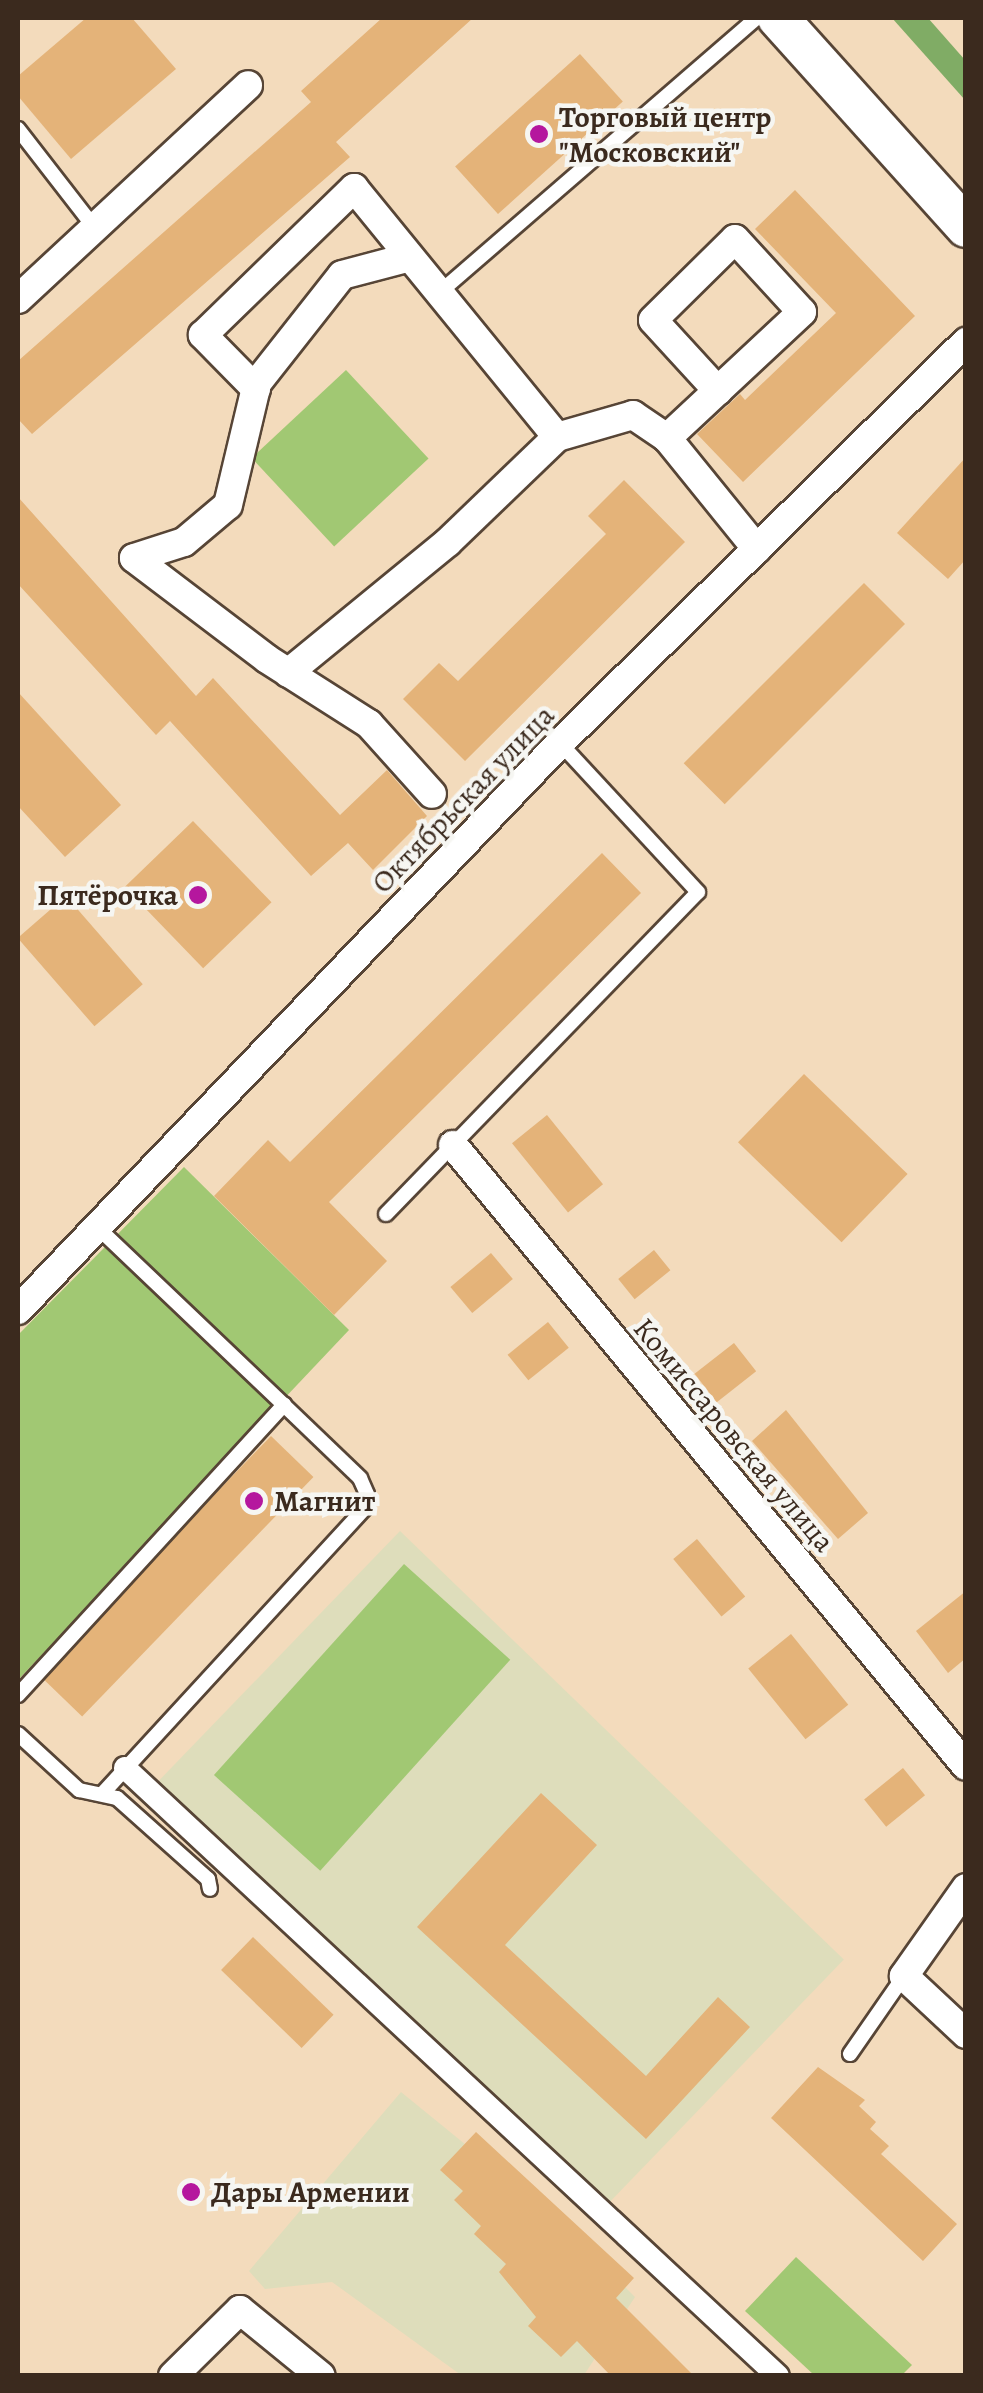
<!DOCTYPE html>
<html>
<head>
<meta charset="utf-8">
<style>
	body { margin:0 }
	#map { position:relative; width:983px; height:2393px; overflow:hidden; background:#f3dbbc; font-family:Alegreya,serif }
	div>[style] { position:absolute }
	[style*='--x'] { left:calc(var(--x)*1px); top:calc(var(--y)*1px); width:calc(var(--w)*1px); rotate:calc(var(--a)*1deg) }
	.built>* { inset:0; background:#deddbb; transform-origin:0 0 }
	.green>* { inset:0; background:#a1c873; transform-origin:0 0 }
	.forest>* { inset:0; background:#80ac65 }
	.building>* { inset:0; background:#e4b379; transform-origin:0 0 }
	.roads { filter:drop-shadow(2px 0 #574536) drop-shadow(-2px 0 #574536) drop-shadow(0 2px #574536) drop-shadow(0 -2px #574536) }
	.service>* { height:14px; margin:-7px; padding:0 7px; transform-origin:7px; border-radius:7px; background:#fff }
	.pedestrian>* { height:22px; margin:-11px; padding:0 11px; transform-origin:11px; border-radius:11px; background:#fff }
	.minor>* { height:28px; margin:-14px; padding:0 14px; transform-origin:14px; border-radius:14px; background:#fff }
	.secondary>* { height:40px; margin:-20px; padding:0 20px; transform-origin:20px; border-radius:20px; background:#fff }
	.dots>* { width:28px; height:28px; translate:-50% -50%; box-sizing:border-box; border:5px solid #f6f6f2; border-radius:50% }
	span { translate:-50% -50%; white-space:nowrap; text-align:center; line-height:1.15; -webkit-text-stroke:9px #f6f6f2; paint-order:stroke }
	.poi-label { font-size:30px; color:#3b2a1e; font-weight:700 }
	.left { translate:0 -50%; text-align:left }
	.right { translate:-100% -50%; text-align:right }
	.street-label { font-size:30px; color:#3b2a1e }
	.frame { position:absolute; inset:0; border:20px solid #3b2a1e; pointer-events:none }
</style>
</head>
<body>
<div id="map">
	<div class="built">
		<i style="left:400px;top:1531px;width:617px;height:354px;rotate:44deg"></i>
		<i style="clip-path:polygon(401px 2092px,557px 2219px,635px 2297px,584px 2375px,461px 2375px,332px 2282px,265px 2289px,249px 2271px)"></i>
	</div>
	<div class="green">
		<i style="left:346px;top:370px;width:121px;height:129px;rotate:47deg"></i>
		<i style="clip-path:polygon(184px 1167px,349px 1330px,18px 1680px,18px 1335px)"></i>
		<i style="left:404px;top:1564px;width:143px;height:284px;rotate:42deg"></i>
		<i style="clip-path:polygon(796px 2257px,912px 2365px,902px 2375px,814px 2375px,745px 2311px)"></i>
	</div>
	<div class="forest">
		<i style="clip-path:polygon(892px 18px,928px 18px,965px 60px,965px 100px)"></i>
	</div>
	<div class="building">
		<i style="clip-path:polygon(86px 18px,132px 18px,176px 69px,71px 159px,18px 96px,18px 76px)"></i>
		<i style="clip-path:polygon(382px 18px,473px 18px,336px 142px,350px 157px,32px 434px,18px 419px,18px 361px,311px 102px,301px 91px)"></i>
		<i style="left:580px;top:54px;width:64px;height:168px;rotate:48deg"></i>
		<i style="clip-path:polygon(795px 190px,915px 316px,743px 482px,697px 434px,740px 394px,745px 400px,836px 313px,755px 229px)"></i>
		<i style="clip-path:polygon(966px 457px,966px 559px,948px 579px,897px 533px)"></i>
		<i style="clip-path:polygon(624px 480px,685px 542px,465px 761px,403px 699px,439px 663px,458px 681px,606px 534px,588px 516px)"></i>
		<i style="clip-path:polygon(18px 497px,196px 696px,213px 678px,340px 815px,387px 770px,427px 816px,373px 870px,348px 843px,311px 876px,170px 721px,156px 735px,18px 584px)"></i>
		<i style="left:864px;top:583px;width:58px;height:255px;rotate:45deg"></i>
		<i style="clip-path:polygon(18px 692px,121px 805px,65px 857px,18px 806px)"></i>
		<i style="left:193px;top:821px;width:113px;height:95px;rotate:46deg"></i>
		<i style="clip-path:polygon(602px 853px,641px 893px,329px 1202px,387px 1261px,334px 1315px,214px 1196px,268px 1140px,290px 1162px)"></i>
		<i style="left:66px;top:896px;width:117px;height:64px;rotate:49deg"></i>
		<i style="left:804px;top:1074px;width:144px;height:95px;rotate:44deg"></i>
		<i style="left:547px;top:1115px;width:89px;height:45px;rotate:51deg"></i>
		<i style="left:654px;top:1250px;width:26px;height:46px;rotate:51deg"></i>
		<i style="left:491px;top:1253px;width:34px;height:53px;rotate:50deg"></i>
		<i style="left:548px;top:1322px;width:33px;height:52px;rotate:51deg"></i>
		<i style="left:734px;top:1343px;width:36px;height:50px;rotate:52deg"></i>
		<i style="clip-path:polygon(786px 1410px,868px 1513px,838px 1539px,752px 1441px)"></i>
		<i style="left:271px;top:1436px;width:59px;height:333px;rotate:44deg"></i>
		<i style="left:697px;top:1539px;width:75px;height:31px;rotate:50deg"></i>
		<i style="clip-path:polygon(966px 1591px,966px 1658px,948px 1673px,916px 1631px)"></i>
		<i style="left:791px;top:1634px;width:91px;height:55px;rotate:51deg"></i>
		<i style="left:903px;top:1768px;width:35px;height:50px;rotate:51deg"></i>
		<i style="clip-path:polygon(541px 1793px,597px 1845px,505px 1945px,646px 2076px,718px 1997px,750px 2027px,646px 2139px,417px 1927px)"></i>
		<i style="left:253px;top:1937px;width:112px;height:46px;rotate:44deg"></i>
		<i style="clip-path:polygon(818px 2067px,865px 2100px,859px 2106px,876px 2122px,870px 2129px,889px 2146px,881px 2154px,957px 2224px,923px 2261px,771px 2118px)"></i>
		<i style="clip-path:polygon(476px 2132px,634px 2278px,616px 2298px,694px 2376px,611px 2376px,577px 2341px,561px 2357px,528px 2326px,536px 2317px,499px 2272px,506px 2264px,474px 2234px,481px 2226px,454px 2200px,463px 2191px,440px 2170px)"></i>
	</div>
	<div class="roads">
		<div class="service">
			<i style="--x:18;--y:129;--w:124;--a:52.2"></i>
			<i style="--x:439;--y:293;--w:420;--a:-40.9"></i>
			<i style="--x:386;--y:1214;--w:448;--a:-45.9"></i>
			<i style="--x:698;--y:892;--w:203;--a:-132.8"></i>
			<i style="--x:18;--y:1695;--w:394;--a:-47.5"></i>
			<i style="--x:284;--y:1405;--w:257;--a:-136.4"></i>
			<i style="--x:18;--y:1734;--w:83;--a:42.6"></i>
			<i style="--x:79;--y:1790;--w:39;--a:12"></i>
			<i style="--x:117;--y:1798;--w:122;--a:41.7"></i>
			<i style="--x:208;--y:1879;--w:10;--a:79"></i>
			<i style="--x:103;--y:1793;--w:386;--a:-47.4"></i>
			<i style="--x:364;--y:1509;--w:15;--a:-79"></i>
			<i style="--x:367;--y:1494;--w:17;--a:-114"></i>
			<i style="--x:360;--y:1478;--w:105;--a:-136.2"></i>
			<i style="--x:850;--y:2054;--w:95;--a:-55.3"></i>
		</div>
		<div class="pedestrian">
			<i style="--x:125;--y:1768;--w:892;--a:42.96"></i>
		</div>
		<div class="minor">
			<i style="--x:18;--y:299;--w:314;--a:-42.9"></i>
			<i style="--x:256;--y:389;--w:76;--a:-134.5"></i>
			<i style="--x:203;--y:335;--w:211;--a:-44.2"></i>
			<i style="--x:354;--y:188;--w:321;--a:50.8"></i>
			<i style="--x:557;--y:437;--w:79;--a:-16.1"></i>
			<i style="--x:633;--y:415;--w:41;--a:34.1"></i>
			<i style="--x:718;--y:391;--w:96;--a:-132.5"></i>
			<i style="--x:653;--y:320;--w:115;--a:-44.6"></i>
			<i style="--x:735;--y:239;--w:99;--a:47.5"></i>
			<i style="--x:802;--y:312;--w:185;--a:137"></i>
			<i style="--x:667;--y:438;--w:143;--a:51"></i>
			<i style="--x:134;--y:558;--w:52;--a:-17.7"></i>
			<i style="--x:184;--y:542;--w:57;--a:-40.1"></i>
			<i style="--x:228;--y:505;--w:125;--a:-76.6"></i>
			<i style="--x:257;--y:383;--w:137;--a:-51.8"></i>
			<i style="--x:342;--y:275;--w:70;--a:-14.8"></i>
			<i style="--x:134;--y:558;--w:167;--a:37.2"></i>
			<i style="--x:267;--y:659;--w:121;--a:32.5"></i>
			<i style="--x:369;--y:724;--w:94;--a:48"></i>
			<i style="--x:288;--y:673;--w:207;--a:-39.3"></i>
			<i style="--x:448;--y:542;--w:151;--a:-43.9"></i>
			<i style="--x:453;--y:1145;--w:805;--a:50.44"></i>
			<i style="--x:18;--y:1310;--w:784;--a:-46.29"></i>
			<i style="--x:560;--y:743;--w:571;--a:-44.65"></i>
			<i style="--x:966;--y:1888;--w:108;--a:125.2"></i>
			<i style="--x:904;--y:1976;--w:85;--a:43.1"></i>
			<i style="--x:173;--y:2376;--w:94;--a:-44.6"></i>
			<i style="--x:240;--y:2310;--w:104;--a:39.2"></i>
		</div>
		<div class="secondary">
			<i style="--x:778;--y:18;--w:281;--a:48"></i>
		</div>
	</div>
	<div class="dots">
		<i style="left:539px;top:134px;background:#b5179e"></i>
		<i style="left:198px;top:895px;background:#b5179e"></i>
		<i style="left:254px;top:1501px;background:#b5179e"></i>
		<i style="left:191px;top:2192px;background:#b5179e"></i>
	</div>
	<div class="poi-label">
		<span class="left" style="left:559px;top:134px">Торговый центр<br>"Московский"</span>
		<span class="right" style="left:178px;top:895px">Пятёрочка</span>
		<span class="left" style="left:274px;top:1501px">Магнит</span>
		<span class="left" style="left:211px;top:2192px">Дары Армении</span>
	</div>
	<div class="street-label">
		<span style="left:463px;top:799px;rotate:-46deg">Октябрьская улица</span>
		<span style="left:734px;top:1435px;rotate:50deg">Комиссаровская улица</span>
	</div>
	<div class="frame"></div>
</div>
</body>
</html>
